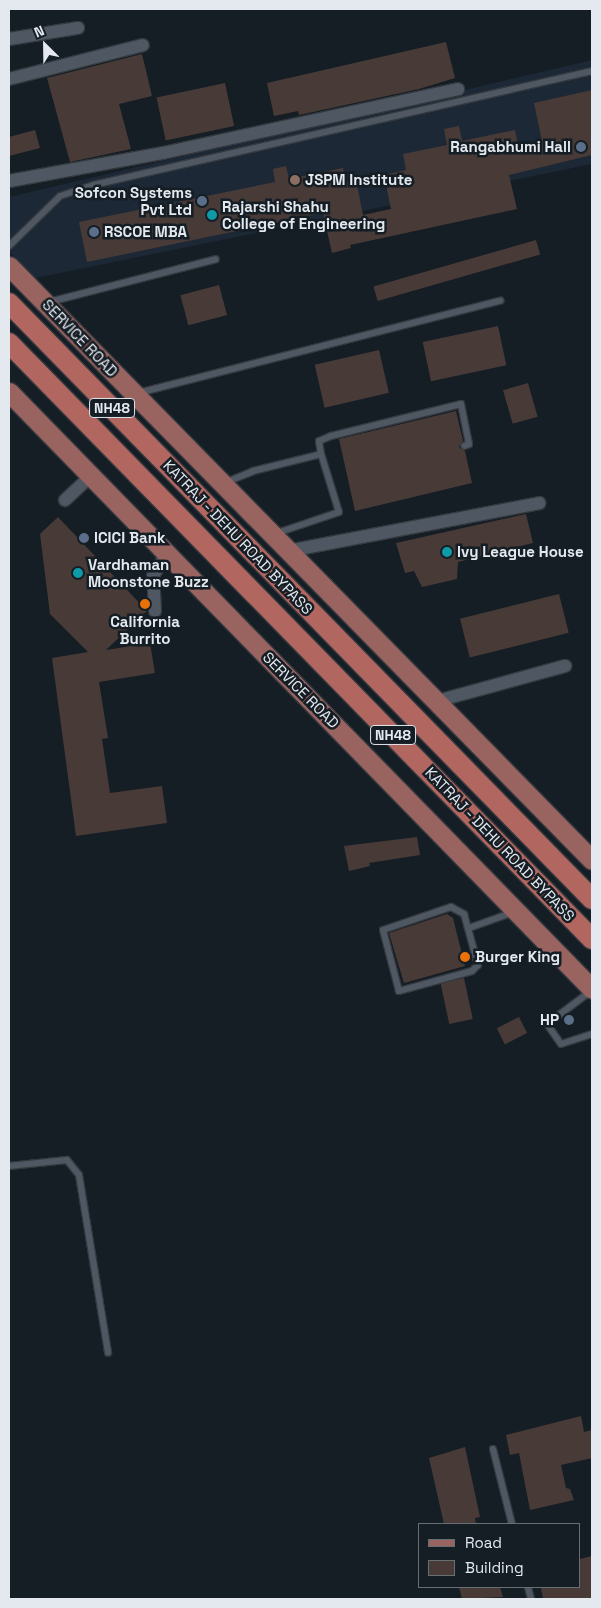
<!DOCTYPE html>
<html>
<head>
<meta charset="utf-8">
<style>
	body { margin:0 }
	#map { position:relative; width:601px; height:1608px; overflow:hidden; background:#151d25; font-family:"Space Grotesk",sans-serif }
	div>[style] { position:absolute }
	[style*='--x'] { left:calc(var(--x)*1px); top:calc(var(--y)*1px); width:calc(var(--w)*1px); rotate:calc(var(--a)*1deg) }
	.built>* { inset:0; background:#1c2835 }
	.building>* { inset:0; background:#483b37; transform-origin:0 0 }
	.roads { filter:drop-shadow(1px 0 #34393f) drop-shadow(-1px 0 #34393f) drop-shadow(0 1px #34393f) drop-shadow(0 -1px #34393f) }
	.service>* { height:6px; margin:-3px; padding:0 3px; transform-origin:3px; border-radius:3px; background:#4f5862 }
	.minor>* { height:12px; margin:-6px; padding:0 6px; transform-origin:6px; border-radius:6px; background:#4f5862 }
	.primary>* { height:19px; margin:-9.5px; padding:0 9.5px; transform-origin:9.5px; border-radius:9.5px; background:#996360 }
	.trunk>* { height:20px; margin:-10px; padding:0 10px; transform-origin:10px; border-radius:10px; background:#b26660 }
	.dots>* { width:14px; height:14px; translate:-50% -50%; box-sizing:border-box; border:2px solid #151d25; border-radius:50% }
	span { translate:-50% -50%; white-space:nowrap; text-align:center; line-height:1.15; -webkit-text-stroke:5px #151d25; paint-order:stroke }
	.shield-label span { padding:1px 4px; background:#151d25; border:1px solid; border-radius:4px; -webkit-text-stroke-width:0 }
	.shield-label { font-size:14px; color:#e3e9ee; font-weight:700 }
	.poi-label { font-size:15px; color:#e3e9ee; font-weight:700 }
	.right { translate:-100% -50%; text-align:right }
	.left { translate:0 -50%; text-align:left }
	.street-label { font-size:15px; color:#e3e9ee }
	.frame { position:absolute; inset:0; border:10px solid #e3e9ee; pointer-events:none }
	.legend { position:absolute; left:418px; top:1523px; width:162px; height:65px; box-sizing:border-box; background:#151d25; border:1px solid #676f75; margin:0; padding:6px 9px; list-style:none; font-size:15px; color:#e3e9ee }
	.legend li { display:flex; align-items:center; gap:10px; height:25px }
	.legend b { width:25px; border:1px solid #676f75 }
	.north { position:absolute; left:20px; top:20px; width:50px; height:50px; -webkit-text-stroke:4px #151d25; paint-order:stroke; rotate:337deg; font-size:14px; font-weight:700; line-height:20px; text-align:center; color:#e3e9ee }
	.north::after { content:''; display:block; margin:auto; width:18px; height:22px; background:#e3e9ee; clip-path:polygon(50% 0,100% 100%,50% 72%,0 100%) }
</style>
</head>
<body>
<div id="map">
	<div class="built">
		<i style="clip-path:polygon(592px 60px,592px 164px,36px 278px,9px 252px,9px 197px)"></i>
	</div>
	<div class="building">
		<i style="clip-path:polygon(446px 42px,455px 78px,419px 89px,299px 115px,298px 111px,274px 116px,267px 83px)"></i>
		<i style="clip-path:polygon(142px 54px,152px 96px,119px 104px,131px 149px,70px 162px,47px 78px)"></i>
		<i style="left:225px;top:83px;width:44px;height:70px;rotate:78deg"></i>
		<i style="clip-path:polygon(592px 90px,592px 155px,509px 175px,517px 209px,350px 245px,351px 248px,332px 253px,323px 213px,87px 262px,79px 222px,275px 182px,273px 169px,286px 166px,289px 179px,343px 168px,346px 182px,356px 180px,363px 215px,391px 209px,384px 175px,406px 170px,403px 154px,447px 145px,444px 129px,459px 126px,462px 141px,515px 130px,518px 146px,542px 141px,534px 103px)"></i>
		<i style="clip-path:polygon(35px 130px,40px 148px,9px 156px,9px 137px)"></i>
		<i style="left:536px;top:240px;width:15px;height:169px;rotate:74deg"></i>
		<i style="left:219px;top:285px;width:31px;height:40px;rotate:75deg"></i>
		<i style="left:498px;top:326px;width:40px;height:77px;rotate:78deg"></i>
		<i style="left:379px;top:350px;width:44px;height:66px;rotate:77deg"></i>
		<i style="left:528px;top:383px;width:35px;height:26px;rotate:74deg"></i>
		<i style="clip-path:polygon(456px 411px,463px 441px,459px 447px,465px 451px,472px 483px,355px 511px,339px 439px)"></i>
		<i style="clip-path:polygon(526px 514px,533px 543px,458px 562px,457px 579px,422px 587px,414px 571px,405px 573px,396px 543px)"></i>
		<i style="clip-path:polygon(58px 517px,147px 611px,106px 650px,150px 643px,155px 673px,99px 682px,108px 738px,102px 739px,110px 793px,162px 786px,167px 823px,76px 836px,52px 658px,88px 652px,50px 614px,40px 534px)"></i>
		<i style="left:559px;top:594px;width:40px;height:102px;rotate:76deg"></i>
		<i style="clip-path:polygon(417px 837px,420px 855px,369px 863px,370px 866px,349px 871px,344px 846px)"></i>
		<i style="clip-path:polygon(447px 914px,453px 918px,465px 966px,404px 983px,389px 933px)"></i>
		<i style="left:464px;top:978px;width:42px;height:24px;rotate:78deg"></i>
		<i style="left:519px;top:1017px;width:18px;height:25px;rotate:63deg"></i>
		<i style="clip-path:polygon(581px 1416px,584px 1432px,592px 1430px,592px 1458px,561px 1465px,566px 1488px,570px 1489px,574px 1500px,530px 1510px,519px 1453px,510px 1455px,506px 1435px)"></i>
		<i style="clip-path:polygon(465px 1447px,480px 1517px,475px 1518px,476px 1524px,444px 1524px,429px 1458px)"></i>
		<i style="clip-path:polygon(592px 1556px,592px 1599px,543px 1599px,541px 1588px,580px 1587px,580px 1559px)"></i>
		<i style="clip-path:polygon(459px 1587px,500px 1587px,503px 1597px,462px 1599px)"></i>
	</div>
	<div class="roads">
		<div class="service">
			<i style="--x:9;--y:246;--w:71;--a:-44.4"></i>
			<i style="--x:60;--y:196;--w:35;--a:-18"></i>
			<i style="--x:93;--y:185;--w:512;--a:-12.87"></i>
			<i style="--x:49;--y:302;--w:172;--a:-14.4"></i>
			<i style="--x:138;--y:393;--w:374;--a:-14.3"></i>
			<i style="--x:224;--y:483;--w:31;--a:-22"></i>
			<i style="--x:253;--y:471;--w:70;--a:-14"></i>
			<i style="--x:321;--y:454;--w:13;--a:-99"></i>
			<i style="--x:319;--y:441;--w:13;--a:-23"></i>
			<i style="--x:331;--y:436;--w:134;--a:-13.8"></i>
			<i style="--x:461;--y:404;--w:41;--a:78.7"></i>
			<i style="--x:469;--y:444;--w:5;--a:158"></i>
			<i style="--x:279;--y:539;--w:9;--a:-63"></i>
			<i style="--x:283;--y:531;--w:59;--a:-18.7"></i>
			<i style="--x:339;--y:512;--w:61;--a:-107.2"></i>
			<i style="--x:451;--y:907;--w:15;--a:28"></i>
			<i style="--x:464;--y:914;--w:53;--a:74.6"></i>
			<i style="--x:478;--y:965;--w:8;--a:135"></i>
			<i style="--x:472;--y:971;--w:76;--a:164.7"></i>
			<i style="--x:399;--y:991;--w:63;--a:-104.7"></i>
			<i style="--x:383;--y:930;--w:72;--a:-18.7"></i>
			<i style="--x:469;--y:928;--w:48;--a:-19.6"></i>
			<i style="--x:591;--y:991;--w:55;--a:143.1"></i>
			<i style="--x:547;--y:1024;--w:24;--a:55"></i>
			<i style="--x:561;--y:1044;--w:33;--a:-18"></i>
			<i style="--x:9;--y:1166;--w:58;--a:-5.9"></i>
			<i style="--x:67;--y:1160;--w:19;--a:51"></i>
			<i style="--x:79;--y:1175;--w:180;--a:80.7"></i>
			<i style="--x:493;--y:1449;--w:77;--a:75.8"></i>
			<i style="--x:528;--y:1587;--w:12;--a:76"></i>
		</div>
		<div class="minor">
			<i style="--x:9;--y:39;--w:70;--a:-9.1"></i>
			<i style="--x:9;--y:79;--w:138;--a:-14.2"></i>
			<i style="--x:9;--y:181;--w:157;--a:-10.3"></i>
			<i style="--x:163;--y:153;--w:302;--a:-12.2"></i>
			<i style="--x:65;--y:500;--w:35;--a:-43"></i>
			<i style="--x:288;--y:551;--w:256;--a:-10.8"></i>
			<i style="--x:155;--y:611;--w:35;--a:-93"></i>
			<i style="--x:153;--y:576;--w:27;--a:-59"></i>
			<i style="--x:437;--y:701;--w:133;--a:-15.3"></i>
		</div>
		<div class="primary">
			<i style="--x:9;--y:266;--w:832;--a:45.54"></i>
			<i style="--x:9;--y:392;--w:834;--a:45.68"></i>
		</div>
		<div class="trunk">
			<i style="--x:9;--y:303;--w:834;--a:45.63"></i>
			<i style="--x:9;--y:343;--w:834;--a:45.63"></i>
		</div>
	</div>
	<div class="dots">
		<i style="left:581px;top:147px;background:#5c6f8a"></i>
		<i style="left:295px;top:180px;background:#8d6e63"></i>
		<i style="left:202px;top:201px;background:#5c6f8a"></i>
		<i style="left:212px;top:215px;background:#0f9aa8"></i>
		<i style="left:94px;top:232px;background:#5c6f8a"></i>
		<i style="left:84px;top:538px;background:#5c6f8a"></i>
		<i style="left:447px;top:552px;background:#0f9aa8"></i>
		<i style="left:78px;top:573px;background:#0f9aa8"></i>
		<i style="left:145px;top:604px;background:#e8710a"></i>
		<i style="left:465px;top:957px;background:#e8710a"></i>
		<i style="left:569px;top:1020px;background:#5c6f8a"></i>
	</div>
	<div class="shield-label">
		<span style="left:112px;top:408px">NH48</span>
		<span style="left:393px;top:735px">NH48</span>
	</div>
	<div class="poi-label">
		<span class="right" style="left:571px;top:147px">Rangabhumi Hall</span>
		<span class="left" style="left:305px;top:180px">JSPM Institute</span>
		<span class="right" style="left:192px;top:201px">Sofcon Systems<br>Pvt Ltd</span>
		<span class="left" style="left:222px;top:215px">Rajarshi Shahu<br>College of Engineering</span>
		<span class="left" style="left:104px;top:232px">RSCOE MBA</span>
		<span class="left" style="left:94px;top:538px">ICICI Bank</span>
		<span class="left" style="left:457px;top:552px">Ivy League House</span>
		<span class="left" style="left:88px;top:573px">Vardhaman<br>Moonstone Buzz</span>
		<span style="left:145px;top:630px">California<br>Burrito</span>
		<span class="left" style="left:475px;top:957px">Burger King</span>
		<span class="right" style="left:559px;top:1020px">HP</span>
	</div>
	<div class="street-label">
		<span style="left:80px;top:338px;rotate:46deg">SERVICE ROAD</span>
		<span style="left:238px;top:537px;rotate:46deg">KATRAJ - DEHU ROAD BYPASS</span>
		<span style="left:301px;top:690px;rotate:45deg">SERVICE ROAD</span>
		<span style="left:500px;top:844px;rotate:46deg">KATRAJ - DEHU ROAD BYPASS</span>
	</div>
	<div class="frame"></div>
	<ul class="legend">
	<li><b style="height:6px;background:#996360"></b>Road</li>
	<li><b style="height:14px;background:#483b37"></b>Building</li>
	</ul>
	<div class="north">N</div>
</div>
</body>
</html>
